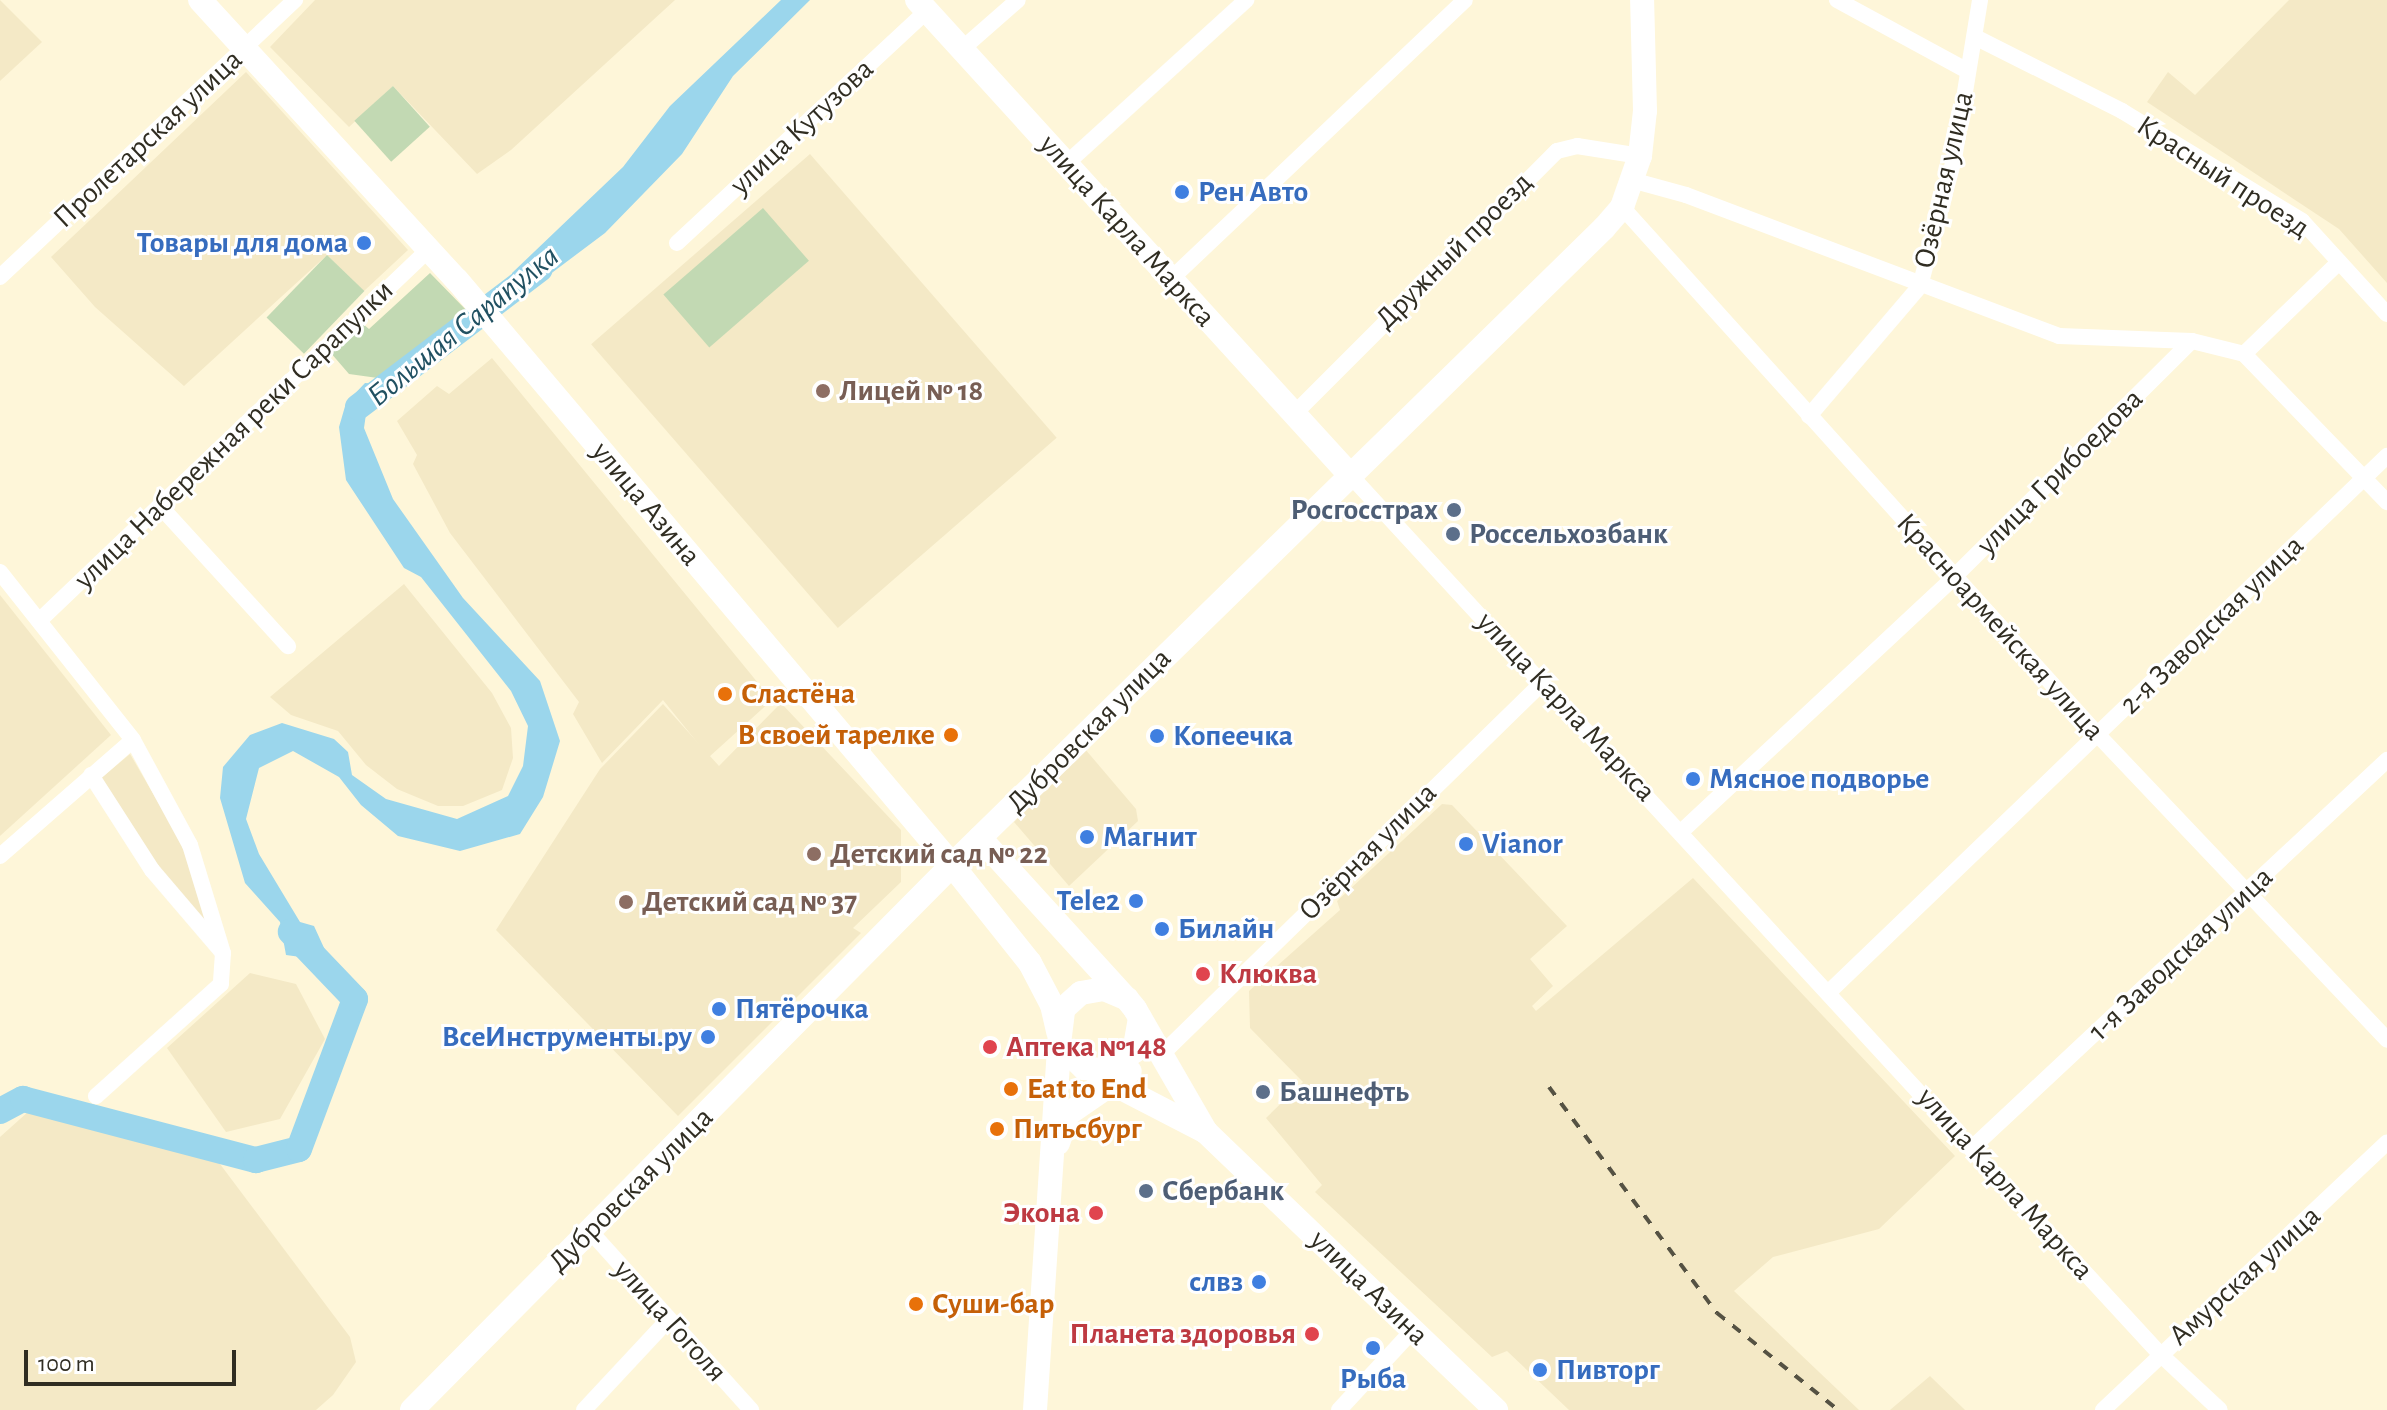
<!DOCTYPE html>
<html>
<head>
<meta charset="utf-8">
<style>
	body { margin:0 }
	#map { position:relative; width:2387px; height:1410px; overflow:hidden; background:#fef6d9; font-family:"Alegreya Sans",sans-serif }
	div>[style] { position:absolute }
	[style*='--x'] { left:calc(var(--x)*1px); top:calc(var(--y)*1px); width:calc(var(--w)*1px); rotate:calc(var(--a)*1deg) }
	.built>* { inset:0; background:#f4e9c6; transform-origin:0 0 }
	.green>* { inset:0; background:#c2d9b3; transform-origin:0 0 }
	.water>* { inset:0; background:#9bd6ec }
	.river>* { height:26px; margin:-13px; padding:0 13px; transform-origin:13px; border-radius:13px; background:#9bd6ec }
	.street>* { height:16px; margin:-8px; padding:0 8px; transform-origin:8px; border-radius:8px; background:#fff }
	.secondary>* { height:24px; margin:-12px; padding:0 12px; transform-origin:12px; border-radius:12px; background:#fff }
	.rail>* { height:4px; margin-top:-2px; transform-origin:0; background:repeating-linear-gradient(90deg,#555243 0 10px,transparent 0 20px) }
	.dots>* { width:22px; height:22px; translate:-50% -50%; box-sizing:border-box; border:4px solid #fff; border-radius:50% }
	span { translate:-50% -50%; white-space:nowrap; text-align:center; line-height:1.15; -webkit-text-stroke:6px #fff; paint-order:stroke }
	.street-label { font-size:30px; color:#302d22 }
	.shop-label { font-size:30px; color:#366cbe; font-weight:700 }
	.left { translate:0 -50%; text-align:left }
	.right { translate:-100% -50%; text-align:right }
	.education-label { font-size:30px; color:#785e54; font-weight:700 }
	.service-label { font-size:30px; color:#4e5e75; font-weight:700 }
	.food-label { font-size:30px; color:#c56008; font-weight:700 }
	.health-label { font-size:30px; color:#be3a42; font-weight:700 }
	.water-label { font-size:32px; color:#215162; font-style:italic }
	.scale { position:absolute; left:24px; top:1350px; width:212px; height:36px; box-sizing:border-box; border:4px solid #302d22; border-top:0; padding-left:10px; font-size:24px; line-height:28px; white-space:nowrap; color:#302d22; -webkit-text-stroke:6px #fff; paint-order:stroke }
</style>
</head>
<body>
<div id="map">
	<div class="built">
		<i style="clip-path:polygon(0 0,42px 42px,0 81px)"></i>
		<i style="clip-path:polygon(315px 0,675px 0,511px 150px,477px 174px,393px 86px,349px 127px,270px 47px)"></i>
		<i style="clip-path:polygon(2289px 0,2387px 0,2387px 283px,2339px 229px,2147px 102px,2168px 72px,2195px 95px)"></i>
		<i style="clip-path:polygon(246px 72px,408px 250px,364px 291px,327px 255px,184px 386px,95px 307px,51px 257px)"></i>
		<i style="left:810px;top:154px;width:376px;height:290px;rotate:49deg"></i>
		<i style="clip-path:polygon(492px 358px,772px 700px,709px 757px,663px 700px,602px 763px,573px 714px,579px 702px,450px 533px,413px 464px,417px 455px,397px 421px,437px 386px,449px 394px)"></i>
		<i style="clip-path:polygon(404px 584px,492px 693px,511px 728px,513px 758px,502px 790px,463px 806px,438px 806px,397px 789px,366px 765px,338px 731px,291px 715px,270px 697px)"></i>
		<i style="clip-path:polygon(0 595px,111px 735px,0 836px)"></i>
		<i style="clip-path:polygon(781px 703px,901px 830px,901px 882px,853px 928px,861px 933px,678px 1116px,496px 930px,600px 769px,663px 704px,719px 766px)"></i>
		<i style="clip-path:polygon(1085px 749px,1136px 809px,1138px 821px,1069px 886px,1014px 822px)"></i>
		<i style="clip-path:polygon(130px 754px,187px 852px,212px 933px,156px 867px,100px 779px)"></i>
		<i style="clip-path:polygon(1442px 804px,1452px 805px,1567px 926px,1530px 959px,1553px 986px,1532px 1006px,1536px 1011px,1693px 878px,1955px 1156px,1879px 1229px,1773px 1257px,1734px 1291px,1859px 1410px,1569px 1410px,1507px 1351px,1492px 1357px,1315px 1192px,1322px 1185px,1266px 1118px,1303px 1082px,1250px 1028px,1249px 991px,1340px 910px,1337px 901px)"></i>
		<i style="clip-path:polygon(250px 973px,296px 984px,325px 1039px,280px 1119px,226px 1132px,167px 1048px)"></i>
		<i style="clip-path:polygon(29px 1111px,214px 1156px,350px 1337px,356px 1362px,333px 1395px,316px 1410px,0 1410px,0 1137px)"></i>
		<i style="clip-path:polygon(1930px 1376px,1965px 1410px,1890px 1410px)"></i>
	</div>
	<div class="green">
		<i style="left:393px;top:86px;width:55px;height:52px;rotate:48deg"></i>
		<i style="left:763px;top:208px;width:70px;height:132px;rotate:49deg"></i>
		<i style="left:327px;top:255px;width:52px;height:87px;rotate:44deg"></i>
		<i style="clip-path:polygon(430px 273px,470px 314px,385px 379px,349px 374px,330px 352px,363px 324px,369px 329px)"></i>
	</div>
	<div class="water">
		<i style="clip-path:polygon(781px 0,810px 0,733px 76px,682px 154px,605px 233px,513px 302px,512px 273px,623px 167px,670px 106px)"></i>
		<i style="clip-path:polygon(365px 383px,382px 384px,387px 393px,367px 407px,364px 428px,393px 499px,463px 598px,540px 681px,560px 741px,543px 797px,520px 834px,460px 851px,398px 836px,361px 805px,339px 777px,293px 751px,259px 768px,246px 819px,259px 854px,300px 922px,314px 926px,330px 961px,286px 955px,280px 922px,245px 883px,220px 798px,223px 767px,250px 735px,282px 723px,334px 739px,348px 752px,352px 775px,386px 799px,457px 819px,508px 796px,523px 766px,528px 726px,511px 691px,421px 577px,404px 568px,346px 480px,339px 427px,346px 403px)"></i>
	</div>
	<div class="river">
		<i style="--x:358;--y:407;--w:228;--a:-37.2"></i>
		<i style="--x:0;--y:1111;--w:26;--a:-28"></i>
		<i style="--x:23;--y:1099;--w:241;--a:14.7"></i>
		<i style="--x:256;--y:1160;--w:44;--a:-14.3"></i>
		<i style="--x:299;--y:1149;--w:160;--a:-69.5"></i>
		<i style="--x:355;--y:999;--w:93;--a:-133.7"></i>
	</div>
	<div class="street">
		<i style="--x:1837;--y:0;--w:149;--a:28.5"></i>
		<i style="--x:1975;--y:37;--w:165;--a:26.7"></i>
		<i style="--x:2122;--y:111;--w:211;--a:31.4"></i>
		<i style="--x:2302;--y:221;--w:126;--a:47.6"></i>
		<i style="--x:962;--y:49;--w:74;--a:-41.2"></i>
		<i style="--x:1066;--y:164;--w:244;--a:-42.3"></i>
		<i style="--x:1635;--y:181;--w:53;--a:15.4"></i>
		<i style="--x:1686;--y:195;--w:399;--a:20.7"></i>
		<i style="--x:2059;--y:336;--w:133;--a:2.2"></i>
		<i style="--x:2192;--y:341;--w:54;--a:14"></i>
		<i style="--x:1622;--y:207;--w:711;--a:47.96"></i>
		<i style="--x:2098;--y:735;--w:420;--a:46.5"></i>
		<i style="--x:677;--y:243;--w:341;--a:-42.9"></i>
		<i style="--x:0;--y:277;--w:405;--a:-43.2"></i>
		<i style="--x:1171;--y:279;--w:405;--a:-43.5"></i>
		<i style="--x:2244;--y:354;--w:206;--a:46"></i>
		<i style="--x:2244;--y:354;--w:132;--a:-44.1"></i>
		<i style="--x:1294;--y:414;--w:372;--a:-45"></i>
		<i style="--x:1557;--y:151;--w:21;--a:-14"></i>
		<i style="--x:1577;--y:146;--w:64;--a:9"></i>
		<i style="--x:1809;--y:416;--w:171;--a:-49.5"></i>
		<i style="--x:1920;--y:286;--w:131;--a:-75"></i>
		<i style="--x:1954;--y:159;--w:161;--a:-80.7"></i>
		<i style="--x:1350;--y:475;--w:1194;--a:47.34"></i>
		<i style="--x:2159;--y:1353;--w:83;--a:43.1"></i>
		<i style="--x:160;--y:506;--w:190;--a:47.6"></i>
		<i style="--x:0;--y:572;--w:214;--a:51.6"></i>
		<i style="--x:133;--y:740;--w:119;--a:61.5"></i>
		<i style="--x:190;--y:845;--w:113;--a:73"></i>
		<i style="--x:39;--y:621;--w:538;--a:-43.64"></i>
		<i style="--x:91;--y:775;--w:113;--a:57.3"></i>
		<i style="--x:152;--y:870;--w:109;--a:49.5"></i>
		<i style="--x:223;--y:953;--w:31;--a:94"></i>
		<i style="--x:221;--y:984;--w:168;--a:138.1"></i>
		<i style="--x:1682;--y:831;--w:372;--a:-43"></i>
		<i style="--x:1954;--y:577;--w:335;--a:-44.8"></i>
		<i style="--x:0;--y:856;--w:176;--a:-41.1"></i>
		<i style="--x:1829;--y:992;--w:774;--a:-43.85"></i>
		<i style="--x:1161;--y:1055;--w:531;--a:-44.31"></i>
		<i style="--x:1973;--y:1147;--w:567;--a:-43.07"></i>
		<i style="--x:590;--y:1231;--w:241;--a:48"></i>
		<i style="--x:584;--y:1410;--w:122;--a:-47"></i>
		<i style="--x:1339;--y:1410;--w:109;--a:-47.2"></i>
		<i style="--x:2103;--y:1410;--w:390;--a:-43.3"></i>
	</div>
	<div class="secondary">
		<i style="--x:200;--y:0;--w:380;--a:47.5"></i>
		<i style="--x:457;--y:280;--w:766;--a:49.76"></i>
		<i style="--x:952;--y:865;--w:125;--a:51.5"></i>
		<i style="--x:1030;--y:963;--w:47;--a:62.4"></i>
		<i style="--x:1052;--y:1005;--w:28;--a:77"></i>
		<i style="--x:917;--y:0;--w:643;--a:47.65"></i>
		<i style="--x:980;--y:838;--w:214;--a:47.7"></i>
		<i style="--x:1140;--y:1018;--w:34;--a:100"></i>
		<i style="--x:1134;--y:1051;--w:34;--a:144"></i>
		<i style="--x:1106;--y:1071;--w:22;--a:-172"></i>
		<i style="--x:1084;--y:1068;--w:35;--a:-136"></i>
		<i style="--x:1059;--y:1044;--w:35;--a:-83"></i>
		<i style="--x:1063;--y:1009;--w:24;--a:-42"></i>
		<i style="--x:1081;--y:993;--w:23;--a:-10"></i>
		<i style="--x:1104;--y:989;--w:25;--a:23"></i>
		<i style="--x:1127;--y:999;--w:13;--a:51"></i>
		<i style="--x:1135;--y:1009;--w:142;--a:60"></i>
		<i style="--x:1206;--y:1132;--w:402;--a:43.8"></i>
		<i style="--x:1098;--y:1076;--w:122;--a:27.4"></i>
		<i style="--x:1058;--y:1143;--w:31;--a:-71"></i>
		<i style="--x:1068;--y:1114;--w:75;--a:-34.7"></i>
		<i style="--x:412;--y:1410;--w:767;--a:-45.26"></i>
		<i style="--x:952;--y:865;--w:912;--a:-44.33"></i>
		<i style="--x:1604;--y:228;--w:28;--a:-49"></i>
		<i style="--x:1622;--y:207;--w:54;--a:-70.6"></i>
		<i style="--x:1640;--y:156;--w:45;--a:-83.7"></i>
		<i style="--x:1645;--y:111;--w:111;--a:-91.5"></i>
		<i style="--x:1035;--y:1410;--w:367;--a:-86.2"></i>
	</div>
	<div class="rail">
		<i style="--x:1549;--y:1087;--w:282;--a:53.4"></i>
		<i style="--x:1717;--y:1313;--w:155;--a:38.7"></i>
	</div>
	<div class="dots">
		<i style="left:1182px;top:192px;background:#3f7fe0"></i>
		<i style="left:364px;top:243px;background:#3f7fe0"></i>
		<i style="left:823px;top:391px;background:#8d6e63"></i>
		<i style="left:1454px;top:510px;background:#5c6f8a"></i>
		<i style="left:1453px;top:534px;background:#5c6f8a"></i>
		<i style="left:725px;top:694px;background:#e8710a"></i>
		<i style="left:951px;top:735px;background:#e8710a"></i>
		<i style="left:1157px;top:736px;background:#3f7fe0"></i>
		<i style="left:1693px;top:779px;background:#3f7fe0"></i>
		<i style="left:1087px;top:837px;background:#3f7fe0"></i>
		<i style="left:1466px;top:844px;background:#3f7fe0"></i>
		<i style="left:814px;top:854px;background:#8d6e63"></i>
		<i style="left:1136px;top:901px;background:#3f7fe0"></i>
		<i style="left:626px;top:902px;background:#8d6e63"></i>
		<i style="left:1162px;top:929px;background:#3f7fe0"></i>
		<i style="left:1203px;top:974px;background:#e0444e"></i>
		<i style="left:719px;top:1009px;background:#3f7fe0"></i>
		<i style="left:708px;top:1037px;background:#3f7fe0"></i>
		<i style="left:990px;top:1047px;background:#e0444e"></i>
		<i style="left:1011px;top:1089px;background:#e8710a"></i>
		<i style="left:1263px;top:1092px;background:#5c6f8a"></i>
		<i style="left:997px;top:1129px;background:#e8710a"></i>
		<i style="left:1146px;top:1191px;background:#5c6f8a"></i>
		<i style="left:1096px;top:1213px;background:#e0444e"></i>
		<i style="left:1259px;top:1282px;background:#3f7fe0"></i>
		<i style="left:916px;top:1304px;background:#e8710a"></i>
		<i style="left:1312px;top:1334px;background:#e0444e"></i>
		<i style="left:1373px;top:1348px;background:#3f7fe0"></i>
		<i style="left:1540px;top:1370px;background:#3f7fe0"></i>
	</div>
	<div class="street-label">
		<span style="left:802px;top:127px;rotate:-43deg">улица Кутузова</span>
		<span style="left:148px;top:139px;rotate:-43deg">Пролетарская улица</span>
		<span style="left:2223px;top:177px;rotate:33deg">Красный проезд</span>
		<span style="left:1944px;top:180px;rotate:-77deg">Озёрная улица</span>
		<span style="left:1127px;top:231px;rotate:48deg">улица Карла Маркса</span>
		<span style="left:1454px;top:251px;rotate:-45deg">Дружный проезд</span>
		<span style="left:234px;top:435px;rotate:-44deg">улица Набережная реки Сарапулки</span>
		<span style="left:2060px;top:472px;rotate:-45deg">улица Грибоедова</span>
		<span style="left:646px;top:504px;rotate:50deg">улица Азина</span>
		<span style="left:2212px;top:625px;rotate:-44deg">2-я Заводская улица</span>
		<span style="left:2000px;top:627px;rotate:48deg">Красноармейская улица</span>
		<span style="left:1566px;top:707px;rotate:47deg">улица Карла Маркса</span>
		<span style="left:1089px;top:731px;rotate:-45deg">Дубровская улица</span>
		<span style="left:1368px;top:852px;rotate:-45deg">Озёрная улица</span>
		<span style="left:2181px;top:954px;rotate:-43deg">1-я Заводская улица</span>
		<span style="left:2005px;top:1184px;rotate:48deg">улица Карла Маркса</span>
		<span style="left:631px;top:1190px;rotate:-45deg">Дубровская улица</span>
		<span style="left:2245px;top:1276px;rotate:-42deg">Амурская улица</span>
		<span style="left:1369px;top:1288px;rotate:44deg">улица Азина</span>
		<span style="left:670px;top:1321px;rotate:48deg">улица Гоголя</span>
	</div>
	<div class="shop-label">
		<span class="left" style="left:1198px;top:192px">Рен Авто</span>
		<span class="right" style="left:348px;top:243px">Товары для дома</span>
		<span class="left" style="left:1173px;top:736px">Копеечка</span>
		<span class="left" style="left:1709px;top:779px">Мясное подворье</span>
		<span class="left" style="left:1103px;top:837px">Магнит</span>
		<span class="left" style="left:1482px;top:844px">Vianor</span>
		<span class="right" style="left:1120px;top:901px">Tele2</span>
		<span class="left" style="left:1178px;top:929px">Билайн</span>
		<span class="left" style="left:735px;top:1009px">Пятёрочка</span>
		<span class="right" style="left:692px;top:1037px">ВсеИнструменты.ру</span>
		<span class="right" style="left:1243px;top:1282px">слвз</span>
		<span class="left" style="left:1556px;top:1370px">Пивторг</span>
		<span style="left:1373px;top:1379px">Рыба</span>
	</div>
	<div class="education-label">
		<span class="left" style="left:839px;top:391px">Лицей № 18</span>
		<span class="left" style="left:830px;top:854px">Детский сад № 22</span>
		<span class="left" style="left:642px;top:902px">Детский сад № 37</span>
	</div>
	<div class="service-label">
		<span class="right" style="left:1438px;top:510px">Росгосстрах</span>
		<span class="left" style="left:1469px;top:534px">Россельхозбанк</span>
		<span class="left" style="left:1279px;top:1092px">Башнефть</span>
		<span class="left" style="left:1162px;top:1191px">Сбербанк</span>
	</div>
	<div class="food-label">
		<span class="left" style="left:741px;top:694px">Сластёна</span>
		<span class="right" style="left:935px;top:735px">В своей тарелке</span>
		<span class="left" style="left:1027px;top:1089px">Eat to End</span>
		<span class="left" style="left:1013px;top:1129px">Питьсбург</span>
		<span class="left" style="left:932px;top:1304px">Суши-бар</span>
	</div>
	<div class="health-label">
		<span class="left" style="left:1219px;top:974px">Клюква</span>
		<span class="left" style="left:1006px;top:1047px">Аптека №148</span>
		<span class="right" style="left:1080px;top:1213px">Экона</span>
		<span class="right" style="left:1296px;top:1334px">Планета здоровья</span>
	</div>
	<div class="water-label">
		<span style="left:463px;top:326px;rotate:-39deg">Большая Сарапулка</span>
	</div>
	<div class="scale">100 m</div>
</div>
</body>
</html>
